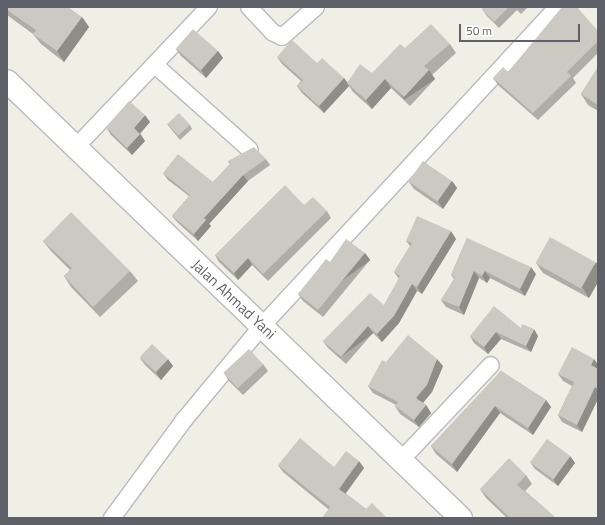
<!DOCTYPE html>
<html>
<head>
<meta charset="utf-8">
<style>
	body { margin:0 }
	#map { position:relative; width:605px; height:525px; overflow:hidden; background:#f0efe6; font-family:"Titillium Web",sans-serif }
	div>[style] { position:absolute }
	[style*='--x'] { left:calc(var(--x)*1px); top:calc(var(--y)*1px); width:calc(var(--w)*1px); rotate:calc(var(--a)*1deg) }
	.roads { filter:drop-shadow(1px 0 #b9bbc0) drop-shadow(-1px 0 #b9bbc0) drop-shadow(0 1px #b9bbc0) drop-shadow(0 -1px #b9bbc0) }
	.street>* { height:16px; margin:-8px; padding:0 8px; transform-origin:8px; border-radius:8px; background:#fff }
	.secondary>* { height:22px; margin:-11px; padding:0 11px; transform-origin:11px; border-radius:11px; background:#fff }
	.wall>* { inset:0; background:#afada8 }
	.shaded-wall>* { inset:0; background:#8f8d88; transform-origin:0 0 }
	.building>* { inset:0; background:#ccc9c3; transform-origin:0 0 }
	span { translate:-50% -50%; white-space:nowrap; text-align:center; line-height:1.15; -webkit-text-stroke:3px #fff; paint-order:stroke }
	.street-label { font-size:15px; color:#5e6167 }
	.frame { position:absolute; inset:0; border:8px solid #5e6167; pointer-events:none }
	.scale { position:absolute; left:459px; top:24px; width:121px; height:18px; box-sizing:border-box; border:2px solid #5e6167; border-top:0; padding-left:5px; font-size:12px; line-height:14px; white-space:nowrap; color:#5e6167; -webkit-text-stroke:3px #fff; paint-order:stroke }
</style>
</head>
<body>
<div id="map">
	<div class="roads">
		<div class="street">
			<i style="--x:249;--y:7;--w:34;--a:47"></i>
			<i style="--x:272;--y:32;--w:11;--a:27"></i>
			<i style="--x:282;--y:37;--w:45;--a:-41.4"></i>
			<i style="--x:155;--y:65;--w:127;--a:41.8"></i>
			<i style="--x:76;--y:147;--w:193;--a:-46.5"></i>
			<i style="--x:402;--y:459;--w:129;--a:-46.6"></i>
			<i style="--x:112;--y:518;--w:122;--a:-53.7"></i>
			<i style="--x:184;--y:420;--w:122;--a:-50.3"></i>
			<i style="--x:262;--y:326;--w:434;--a:-47.2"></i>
		</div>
		<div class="secondary">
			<i style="--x:7;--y:81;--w:630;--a:43.91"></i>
		</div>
	</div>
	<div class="wall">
		<i style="clip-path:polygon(7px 7px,82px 17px,89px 27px,64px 62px,41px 44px,33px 34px,7px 15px)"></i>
		<i style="clip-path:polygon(484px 7px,528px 7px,521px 14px,517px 10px,499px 28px,487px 16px,482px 9px)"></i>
		<i style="clip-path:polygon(598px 31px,598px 53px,573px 78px,576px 83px,538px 120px,498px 85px,493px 78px)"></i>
		<i style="clip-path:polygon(450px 44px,456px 53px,432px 75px,435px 79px,410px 106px,391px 88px,372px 109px,353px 92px,349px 86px,324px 113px,302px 93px,297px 86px,301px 81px,282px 64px,277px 57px,317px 63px,344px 78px,347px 82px,372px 73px,405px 48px)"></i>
		<i style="clip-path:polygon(176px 49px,218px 51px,223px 58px,206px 78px,181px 56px)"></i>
		<i style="clip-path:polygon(598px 67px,598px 111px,588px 105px,581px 94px)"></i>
		<i style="clip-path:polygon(150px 122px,140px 133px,145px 141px,132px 155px,111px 135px,106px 127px)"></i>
		<i style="clip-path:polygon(167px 124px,190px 125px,192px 129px,180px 140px)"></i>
		<i style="clip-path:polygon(266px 159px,270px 165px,248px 181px,209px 224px,211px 226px,198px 241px,177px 222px,172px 216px,189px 196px,168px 180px,163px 173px,213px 182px,230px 164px,228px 161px)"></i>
		<i style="clip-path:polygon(452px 181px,457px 188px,443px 209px,414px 189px,409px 182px)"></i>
		<i style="clip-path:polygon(304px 205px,327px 211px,331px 218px,268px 281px,252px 265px,238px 280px,219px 262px,215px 255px)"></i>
		<i style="clip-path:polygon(467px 238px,536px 274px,525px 296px,490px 278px,487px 283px,479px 278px,464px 315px,446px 307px,441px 300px,454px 279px,451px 275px)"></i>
		<i style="clip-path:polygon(456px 239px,422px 294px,417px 291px,399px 323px,382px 342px,373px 333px,346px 364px,328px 348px,323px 341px,384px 305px,399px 279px,394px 272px,410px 246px,406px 241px)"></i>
		<i style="clip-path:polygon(43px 241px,130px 271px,138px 281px,100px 317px,71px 287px,64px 276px,70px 270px,51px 251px)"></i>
		<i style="clip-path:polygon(365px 253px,370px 260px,323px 317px,303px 301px,298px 294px,330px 262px)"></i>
		<i style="clip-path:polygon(536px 263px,598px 265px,598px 282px,589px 298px,543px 273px)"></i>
		<i style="clip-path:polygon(521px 328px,538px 336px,531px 352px,501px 339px,488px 354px,474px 343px,470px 336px)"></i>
		<i style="clip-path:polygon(140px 358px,173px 366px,161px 380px,145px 365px)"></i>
		<i style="clip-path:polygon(594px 359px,598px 365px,598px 367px,597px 369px,598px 369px,598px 399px,582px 432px,562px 422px,558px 415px,572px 386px,563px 381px,558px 374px)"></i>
		<i style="clip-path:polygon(386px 362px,443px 366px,432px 392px,423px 403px,426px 405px,431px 413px,419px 427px,400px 414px,395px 406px,396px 405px,373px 393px,368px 386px)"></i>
		<i style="clip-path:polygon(263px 364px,268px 371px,243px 395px,229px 381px,224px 373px)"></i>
		<i style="clip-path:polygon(501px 371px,546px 400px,551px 407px,533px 435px,500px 413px,457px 472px,436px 454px,431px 446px)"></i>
		<i style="clip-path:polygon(570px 456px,575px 463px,558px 486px,535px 469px,530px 462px)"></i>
		<i style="clip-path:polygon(278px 465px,364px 468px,345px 493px,366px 509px,387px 518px,328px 509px,283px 472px)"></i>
		<i style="clip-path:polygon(526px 475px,532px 484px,525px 491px,556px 518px,507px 518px,486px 498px,480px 489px)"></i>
	</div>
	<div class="shaded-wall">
		<i style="clip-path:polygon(82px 17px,89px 27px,64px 62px,57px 51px)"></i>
		<i style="clip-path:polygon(218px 51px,223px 58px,206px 78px,201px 70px)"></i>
		<i style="left:429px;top:70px;width:11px;height:37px;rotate:56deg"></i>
		<i style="clip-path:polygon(344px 78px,349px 85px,347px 83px,349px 86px,324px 113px,319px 106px)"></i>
		<i style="clip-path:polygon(385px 79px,391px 88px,372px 109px,366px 100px)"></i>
		<i style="clip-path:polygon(145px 115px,150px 122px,139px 135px,134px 128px)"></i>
		<i style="clip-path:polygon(140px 134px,145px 141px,132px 155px,127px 148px)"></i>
		<i style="clip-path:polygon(243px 175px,248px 181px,209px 224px,211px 226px,198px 241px,194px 234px,204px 218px)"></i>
		<i style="clip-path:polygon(452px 181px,457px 188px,443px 209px,438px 201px)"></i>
		<i style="clip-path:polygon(451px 231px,456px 239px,422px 294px,417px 287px)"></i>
		<i style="left:365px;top:253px;width:9px;height:74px;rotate:54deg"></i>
		<i style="clip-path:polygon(248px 258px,252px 265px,238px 280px,234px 273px)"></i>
		<i style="clip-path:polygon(596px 262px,598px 265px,598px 282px,589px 298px,582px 287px)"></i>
		<i style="clip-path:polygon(531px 267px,536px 274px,525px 296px,520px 289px)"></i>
		<i style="clip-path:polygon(474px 271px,479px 278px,464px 315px,459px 307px)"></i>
		<i style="clip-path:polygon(485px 271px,490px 278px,487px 283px,482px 276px)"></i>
		<i style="clip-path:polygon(412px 284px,417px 291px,399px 323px,382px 342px,377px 334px)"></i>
		<i style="left:368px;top:326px;width:9px;height:41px;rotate:54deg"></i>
		<i style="clip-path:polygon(534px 329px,538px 336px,531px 352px,526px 346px)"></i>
		<i style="clip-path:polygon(496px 332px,501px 339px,488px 354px,484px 347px)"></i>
		<i style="clip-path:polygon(168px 359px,173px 366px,161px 380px,156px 372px)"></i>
		<i style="clip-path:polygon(437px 359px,443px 366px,432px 392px,421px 405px,416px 398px)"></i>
		<i style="clip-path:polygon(594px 359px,598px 365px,598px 367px,595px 372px,591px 365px)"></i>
		<i style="clip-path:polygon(595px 387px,598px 391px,598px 399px,582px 432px,577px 425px)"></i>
		<i style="clip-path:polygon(546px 400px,551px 407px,533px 435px,528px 428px)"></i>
		<i style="clip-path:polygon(426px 405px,431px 413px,419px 427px,414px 420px)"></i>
		<i style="clip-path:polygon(495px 406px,500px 413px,457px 472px,452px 464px)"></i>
		<i style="clip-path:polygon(570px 456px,575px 463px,558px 486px,553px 479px)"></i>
		<i style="clip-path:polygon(359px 461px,364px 468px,344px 496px,339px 489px)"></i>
	</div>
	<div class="building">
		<i style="clip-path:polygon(7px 7px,68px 7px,82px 17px,57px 51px,33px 34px,36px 30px,7px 10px)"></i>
		<i style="clip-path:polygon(484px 7px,509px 7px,494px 22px,482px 9px)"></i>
		<i style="clip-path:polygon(562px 7px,577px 7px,598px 31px,598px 41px,567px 72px,571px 76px,533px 113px,493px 78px,503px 67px,508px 72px)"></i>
		<i style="clip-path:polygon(431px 24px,450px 44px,424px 66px,429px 70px,404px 97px,385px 79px,366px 100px,347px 83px,360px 64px,372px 73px,400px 44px,405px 48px)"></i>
		<i style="left:193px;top:29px;width:33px;height:26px;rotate:41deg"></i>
		<i style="clip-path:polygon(292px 40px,317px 63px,322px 58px,344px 78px,319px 106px,297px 86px,303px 80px,277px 57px)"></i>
		<i style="clip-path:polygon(598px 67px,598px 105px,581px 94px)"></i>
		<i style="clip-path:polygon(129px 101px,145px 115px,134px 128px,140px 134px,127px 148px,106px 127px)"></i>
		<i style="left:179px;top:113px;width:16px;height:16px;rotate:47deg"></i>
		<i style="clip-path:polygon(254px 147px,266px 159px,243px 175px,204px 218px,206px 220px,194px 234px,172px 216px,190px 195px,163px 173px,178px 154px,213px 182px,231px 163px,228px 161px)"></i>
		<i style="left:423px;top:161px;width:35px;height:25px;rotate:35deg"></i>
		<i style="clip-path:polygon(285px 185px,304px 205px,313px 197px,327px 211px,263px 274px,248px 258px,234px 273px,215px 255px)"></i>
		<i style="clip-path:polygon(71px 212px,130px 271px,93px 307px,64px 276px,72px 268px,43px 241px)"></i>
		<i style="clip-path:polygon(417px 216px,451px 231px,417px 287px,412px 284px,394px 316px,377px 334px,368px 326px,341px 357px,323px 341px,370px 293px,384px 305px,400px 276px,394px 272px,412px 243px,406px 241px)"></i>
		<i style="left:550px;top:237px;width:52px;height:30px;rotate:29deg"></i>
		<i style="clip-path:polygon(467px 238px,531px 267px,520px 289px,485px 271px,482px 276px,474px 271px,459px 307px,441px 300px,455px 278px,451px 275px)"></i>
		<i style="clip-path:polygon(346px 239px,365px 253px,318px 310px,298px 294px,326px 259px,330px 262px)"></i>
		<i style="clip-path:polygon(494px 306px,521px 328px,522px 324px,534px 329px,526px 346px,496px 332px,484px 347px,470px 336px)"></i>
		<i style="clip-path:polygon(408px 335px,437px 359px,427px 385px,416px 398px,426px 405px,414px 420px,395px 406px,398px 402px,368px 386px,382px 360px,386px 362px)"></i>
		<i style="left:152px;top:344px;width:22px;height:18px;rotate:43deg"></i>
		<i style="clip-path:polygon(572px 347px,594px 359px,591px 365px,598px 369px,598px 389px,595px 387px,577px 425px,558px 415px,574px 382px,558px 374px)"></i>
		<i style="left:249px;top:349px;width:21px;height:35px;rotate:47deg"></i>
		<i style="clip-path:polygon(501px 371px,546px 400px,528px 428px,495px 406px,452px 464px,431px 446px)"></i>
		<i style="clip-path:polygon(300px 438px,334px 467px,346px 451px,359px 461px,339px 489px,366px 509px,372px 503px,387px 518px,322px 518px,330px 507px,278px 465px)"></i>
		<i style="left:547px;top:439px;width:29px;height:29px;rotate:36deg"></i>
		<i style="clip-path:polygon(509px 458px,526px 475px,517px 485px,555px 517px,554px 518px,510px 518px,480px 489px)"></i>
	</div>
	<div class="street-label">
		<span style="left:234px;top:299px;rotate:43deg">Jalan Ahmad Yani</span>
	</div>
	<div class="frame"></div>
	<div class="scale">50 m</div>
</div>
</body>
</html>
